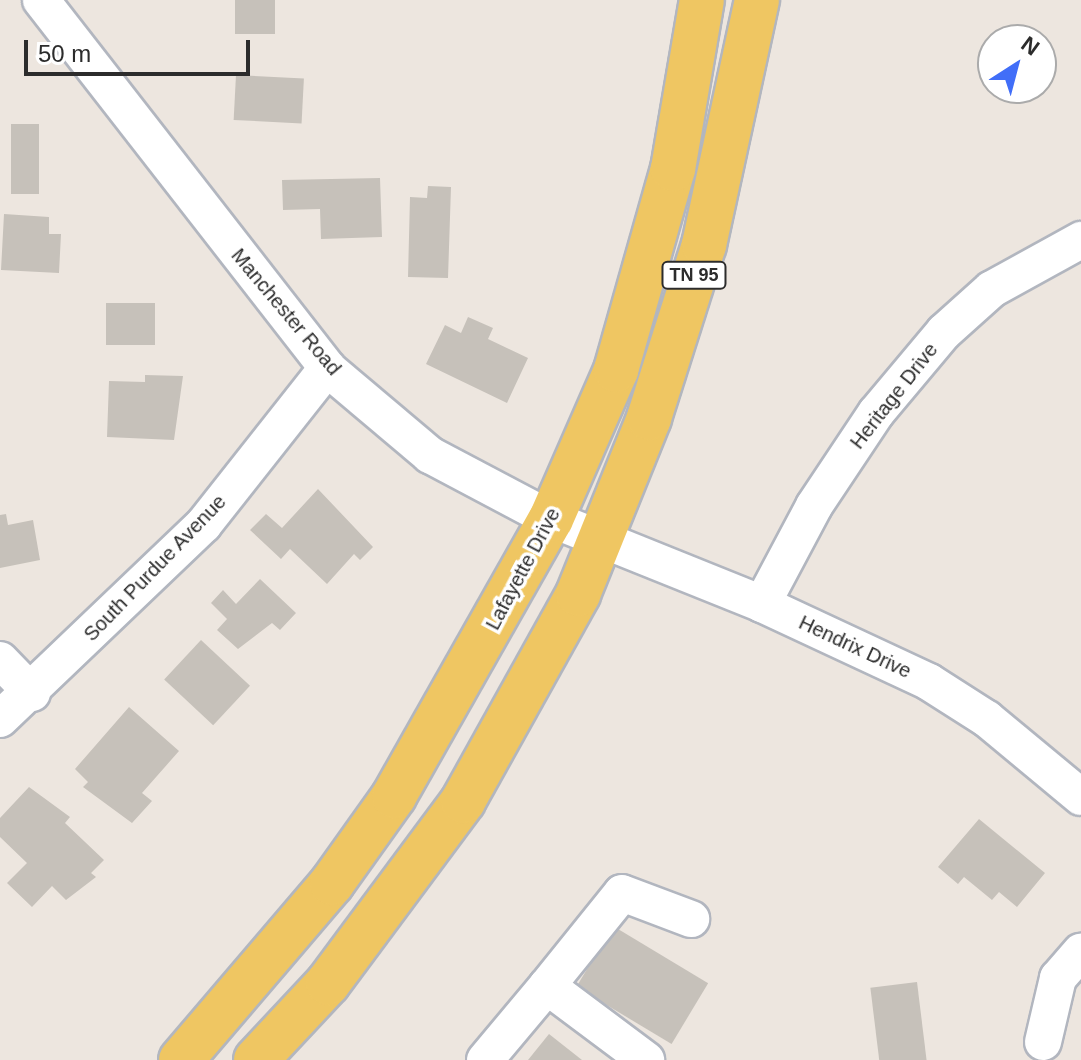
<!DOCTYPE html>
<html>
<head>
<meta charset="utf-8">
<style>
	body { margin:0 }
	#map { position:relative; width:1081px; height:1060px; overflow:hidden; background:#ede6df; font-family:Helvetica,sans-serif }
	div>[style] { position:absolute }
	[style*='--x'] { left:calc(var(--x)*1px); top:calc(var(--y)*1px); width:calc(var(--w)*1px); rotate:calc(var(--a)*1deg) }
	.building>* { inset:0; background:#c6c1ba; transform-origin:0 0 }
	.roads { filter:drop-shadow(2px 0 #b2b6bf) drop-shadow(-2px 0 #b2b6bf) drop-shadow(0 2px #b2b6bf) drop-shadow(0 -2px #b2b6bf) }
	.minor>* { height:36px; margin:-18px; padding:0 18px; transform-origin:18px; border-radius:18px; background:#fff }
	.major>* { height:44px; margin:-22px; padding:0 22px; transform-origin:22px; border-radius:22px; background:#efc662 }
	span { translate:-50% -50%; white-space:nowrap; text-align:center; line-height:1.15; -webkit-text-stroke:7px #fff; paint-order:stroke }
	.shield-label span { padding:2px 6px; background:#fff; border:2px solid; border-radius:6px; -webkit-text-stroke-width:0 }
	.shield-label { font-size:18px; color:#2c2c2c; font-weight:700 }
	.street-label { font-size:20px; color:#2c2c2c }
	.north { position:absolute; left:977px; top:24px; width:80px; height:80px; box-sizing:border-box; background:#fff; border:2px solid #ababab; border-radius:50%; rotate:36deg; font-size:22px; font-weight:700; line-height:32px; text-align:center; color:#2c2c2c }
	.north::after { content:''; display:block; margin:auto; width:28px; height:36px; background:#416ef8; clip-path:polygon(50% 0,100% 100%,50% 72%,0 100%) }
	.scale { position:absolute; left:24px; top:40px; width:226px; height:36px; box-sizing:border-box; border:4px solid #2c2c2c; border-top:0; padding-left:10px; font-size:24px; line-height:28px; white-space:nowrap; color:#2c2c2c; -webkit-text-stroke:6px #fff; paint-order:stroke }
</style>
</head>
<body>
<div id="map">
	<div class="building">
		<i style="left:235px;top:0;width:40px;height:34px"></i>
		<i style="left:236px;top:75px;width:68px;height:45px;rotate:3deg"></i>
		<i style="left:11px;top:124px;width:28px;height:70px"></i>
		<i style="clip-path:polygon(380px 178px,382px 237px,321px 239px,320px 209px,283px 210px,282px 180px)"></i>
		<i style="clip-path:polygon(428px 186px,451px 187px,448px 278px,408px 277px,410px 197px,427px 198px)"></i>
		<i style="clip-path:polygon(4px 214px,49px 217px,49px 234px,61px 234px,59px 273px,1px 270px)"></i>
		<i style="left:106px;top:303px;width:49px;height:42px"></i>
		<i style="clip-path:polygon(468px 317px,493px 328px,488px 339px,528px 358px,507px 403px,426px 364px,445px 325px,461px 333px)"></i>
		<i style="clip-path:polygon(145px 375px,183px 376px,174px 440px,107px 437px,109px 381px,145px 382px)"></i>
		<i style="clip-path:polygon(318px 489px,373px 547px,360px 560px,354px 554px,327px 584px,290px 549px,281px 559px,250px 530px,266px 514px,282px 528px)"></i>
		<i style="clip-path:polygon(6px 514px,8px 525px,33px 520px,40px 560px,0 568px,0 515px)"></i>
		<i style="clip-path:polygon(260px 579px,296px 613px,280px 630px,272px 623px,238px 649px,217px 630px,227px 619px,211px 603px,223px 590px,236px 604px)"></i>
		<i style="left:201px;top:640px;width:67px;height:54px;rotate:43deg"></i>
		<i style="clip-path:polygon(129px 707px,179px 751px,142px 793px,152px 801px,132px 823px,83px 787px,88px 782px,75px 769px)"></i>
		<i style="clip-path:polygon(29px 787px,70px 817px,65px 823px,104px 860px,91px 873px,96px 877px,66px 900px,52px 886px,32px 907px,7px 883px,27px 863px,0 837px,0 818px)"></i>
		<i style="clip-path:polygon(979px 819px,1045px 873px,1017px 907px,999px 892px,992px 900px,964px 877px,958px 884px,938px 867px)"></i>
		<i style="left:613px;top:926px;width:111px;height:71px;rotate:31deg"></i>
		<i style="left:917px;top:982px;width:79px;height:47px;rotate:83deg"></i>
		<i style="clip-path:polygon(549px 1034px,582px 1060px,528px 1060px)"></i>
	</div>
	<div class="roads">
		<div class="minor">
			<i style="--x:41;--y:0;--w:466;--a:52.1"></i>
			<i style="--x:327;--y:368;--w:135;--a:40.2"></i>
			<i style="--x:430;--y:455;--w:137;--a:27.9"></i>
			<i style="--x:551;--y:519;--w:227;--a:21.9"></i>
			<i style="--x:762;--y:604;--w:184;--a:25"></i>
			<i style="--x:929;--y:682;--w:69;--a:32.5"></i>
			<i style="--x:987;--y:719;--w:122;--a:39.7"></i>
			<i style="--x:762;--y:604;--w:111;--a:-62"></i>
			<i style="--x:814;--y:506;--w:112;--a:-56.3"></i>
			<i style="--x:876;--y:413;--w:106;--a:-50"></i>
			<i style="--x:944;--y:332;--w:64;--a:-41.9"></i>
			<i style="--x:992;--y:289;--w:102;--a:-28.8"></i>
			<i style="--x:0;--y:660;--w:46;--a:45.9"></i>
			<i style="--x:0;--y:719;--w:282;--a:-43.7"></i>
			<i style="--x:204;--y:524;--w:199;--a:-51.7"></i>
			<i style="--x:547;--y:986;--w:119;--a:-51.1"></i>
			<i style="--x:622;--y:893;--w:74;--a:20.6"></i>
			<i style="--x:1043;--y:1042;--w:66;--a:-76.8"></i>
			<i style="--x:1058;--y:978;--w:35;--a:-49"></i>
			<i style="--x:485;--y:1060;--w:97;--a:-50"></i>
			<i style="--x:547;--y:986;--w:124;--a:36.8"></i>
		</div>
		<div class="major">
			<i style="--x:181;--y:1060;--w:233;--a:-49.5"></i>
			<i style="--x:332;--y:883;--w:107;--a:-54.5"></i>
			<i style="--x:394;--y:796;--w:318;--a:-60.5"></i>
			<i style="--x:551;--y:519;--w:163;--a:-66.4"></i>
			<i style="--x:616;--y:370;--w:209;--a:-74.2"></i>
			<i style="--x:673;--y:169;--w:171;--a:-80.3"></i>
			<i style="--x:256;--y:1060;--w:105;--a:-46.9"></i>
			<i style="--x:328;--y:983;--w:227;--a:-53.4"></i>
			<i style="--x:463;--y:801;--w:237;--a:-60.9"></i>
			<i style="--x:578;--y:594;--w:190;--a:-68"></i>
			<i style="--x:649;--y:418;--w:182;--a:-72.4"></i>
			<i style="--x:704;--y:245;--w:251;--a:-77.8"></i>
		</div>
	</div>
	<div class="shield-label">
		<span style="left:694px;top:275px">TN 95</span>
	</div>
	<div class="street-label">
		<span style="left:286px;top:312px;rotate:50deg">Manchester Road</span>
		<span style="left:894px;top:396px;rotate:-52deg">Heritage Drive</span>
		<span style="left:155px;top:568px;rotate:-46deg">South Purdue Avenue</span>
		<span style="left:523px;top:569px;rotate:-62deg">Lafayette Drive</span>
		<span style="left:855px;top:647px;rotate:25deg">Hendrix Drive</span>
	</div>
	<div class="north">N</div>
	<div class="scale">50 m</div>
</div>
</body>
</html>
